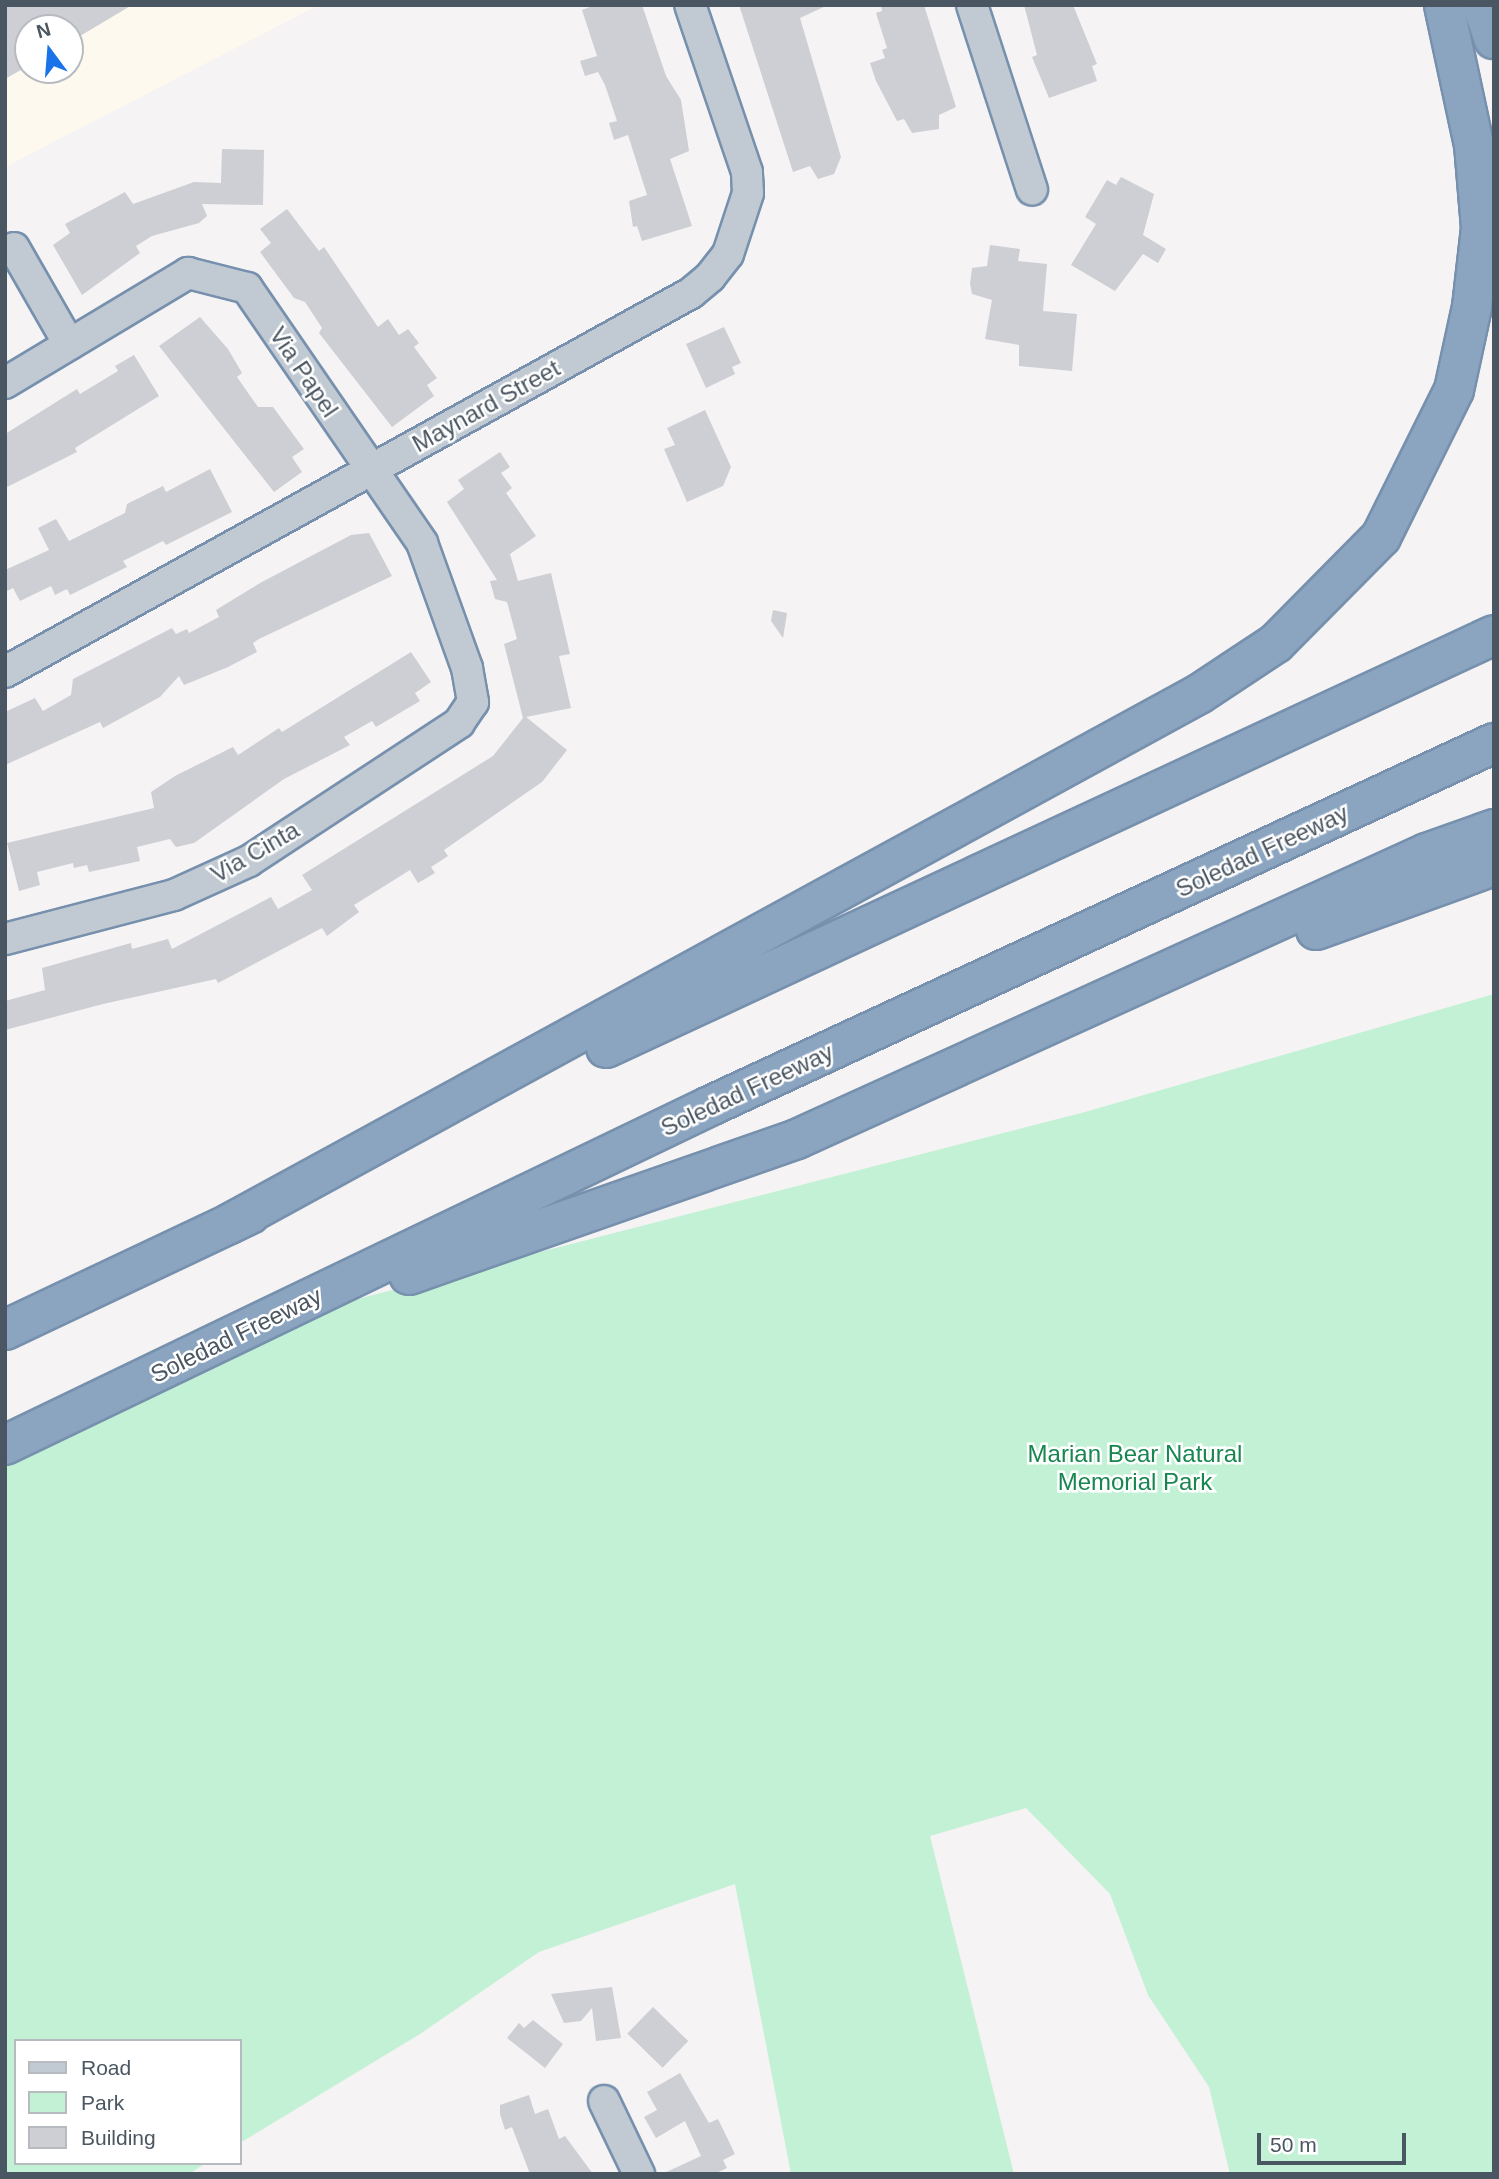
<!DOCTYPE html>
<html>
<head>
<meta charset="utf-8">
<style>
	body { margin:0 }
	#map { position:relative; width:1499px; height:2179px; overflow:hidden; background:#f5f3f3; font-family:Helvetica,sans-serif }
	div>[style] { position:absolute }
	[style*='--x'] { left:calc(var(--x)*1px); top:calc(var(--y)*1px); width:calc(var(--w)*1px); rotate:calc(var(--a)*1deg) }
	.commercial>* { inset:0; background:#fdf9ef }
	.green>* { inset:0; background:#c3f1d5 }
	.building>* { inset:0; background:#cdcfd5; transform-origin:0 0 }
	.roads { filter:drop-shadow(2px 0 #7690ad) drop-shadow(-2px 0 #7690ad) drop-shadow(0 2px #7690ad) drop-shadow(0 -2px #7690ad) }
	.minor>* { height:30px; margin:-15px; padding:0 15px; transform-origin:15px; border-radius:15px; background:#c1cad2 }
	.highway>* { height:38px; margin:-19px; padding:0 19px; transform-origin:19px; border-radius:19px; background:#8ba5c1 }
	span { translate:-50% -50%; white-space:nowrap; text-align:center; line-height:1.15; -webkit-text-stroke:5px #fff; paint-order:stroke }
	.street-label { font-size:24px; color:#4a5661 }
	.park-label { font-size:24px; color:#17864f }
	.frame { position:absolute; inset:0; border:7px solid #4a5661; pointer-events:none }
	.legend { position:absolute; left:14px; top:2039px; width:228px; height:126px; box-sizing:border-box; background:#fff; border:2px solid #b7bbc0; margin:0; padding:9px 12px; list-style:none; font-size:21px; color:#4a5661 }
	.legend li { display:flex; align-items:center; gap:14px; height:35px }
	.legend b { width:35px; border:2px solid #b7bbc0 }
	.north { position:absolute; left:14px; top:14px; width:70px; height:70px; box-sizing:border-box; background:#fff; border:2px solid #b7bbc0; border-radius:50%; rotate:344deg; font-size:19px; font-weight:700; line-height:28px; text-align:center; color:#4a5661 }
	.north::after { content:''; display:block; margin:auto; width:24px; height:32px; background:#1a73e8; clip-path:polygon(50% 0,100% 100%,50% 72%,0 100%) }
	.scale { position:absolute; left:1257px; top:2133px; width:149px; height:32px; box-sizing:border-box; border:4px solid #4a5661; border-top:0; padding-left:9px; font-size:21px; line-height:24px; white-space:nowrap; color:#4a5661; -webkit-text-stroke:5px #fff; paint-order:stroke }
</style>
</head>
<body>
<div id="map">
	<div class="commercial">
		<i style="clip-path:polygon(evenodd,5px 5px,319px 5px,5px 167px,5px 5px,28px 28px,70px 28px,70px 70px,28px 70px,28px 28px)"></i>
	</div>
	<div class="green">
		<i style="clip-path:polygon(1494px 994px,1494px 2174px,1230px 2174px,1209px 2087px,1148px 1995px,1110px 1894px,1026px 1808px,930px 1836px,1014px 2174px,791px 2174px,735px 1884px,539px 1952px,420px 2034px,240px 2143px,240px 2041px,16px 2041px,16px 2163px,206px 2163px,189px 2174px,5px 2174px,5px 1433px,229px 1332px,1085px 1112px)"></i>
	</div>
	<div class="building">
		<i style="clip-path:polygon(5px 5px,132px 5px,70px 42px,70px 28px,28px 28px,28px 66px,5px 79px)"></i>
		<i style="clip-path:polygon(595px 5px,642px 5px,666px 76px,681px 100px,689px 151px,670px 159px,692px 226px,642px 241px,637px 226px,633px 227px,629px 201px,647px 195px,628px 135px,614px 140px,609px 123px,617px 121px,605px 85px,598px 72px,585px 76px,580px 61px,597px 56px,582px 10px)"></i>
		<i style="clip-path:polygon(739px 5px,828px 5px,800px 18px,841px 157px,834px 174px,818px 179px,810px 166px,793px 172px)"></i>
		<i style="clip-path:polygon(881px 5px,924px 5px,956px 107px,939px 115px,939px 129px,912px 133px,904px 119px,897px 121px,876px 81px,870px 63px,885px 58px,882px 50px,887px 48px,876px 13px,882px 11px)"></i>
		<i style="clip-path:polygon(1024px 5px,1073px 5px,1097px 64px,1092px 66px,1097px 81px,1049px 98px,1032px 57px,1037px 55px)"></i>
		<i style="clip-path:polygon(222px 149px,264px 150px,263px 205px,202px 204px,207px 216px,199px 223px,152px 236px,136px 246px,140px 253px,82px 295px,53px 245px,70px 233px,65px 224px,125px 192px,133px 204px,194px 182px,221px 183px)"></i>
		<i style="clip-path:polygon(1121px 177px,1154px 194px,1143px 235px,1166px 249px,1158px 263px,1143px 254px,1115px 291px,1071px 265px,1096px 224px,1085px 217px,1107px 180px,1116px 185px)"></i>
		<i style="clip-path:polygon(287px 209px,319px 251px,324px 247px,378px 327px,388px 319px,399px 335px,408px 329px,419px 343px,414px 347px,437px 378px,427px 385px,434px 396px,392px 427px,319px 333px,322px 328px,305px 302px,294px 298px,260px 252px,271px 243px,260px 229px)"></i>
		<i style="clip-path:polygon(990px 245px,1020px 249px,1018px 261px,1047px 264px,1043px 311px,1077px 314px,1072px 371px,1019px 366px,1019px 345px,985px 339px,992px 300px,972px 294px,970px 284px,972px 268px,987px 266px)"></i>
		<i style="clip-path:polygon(200px 317px,228px 349px,242px 373px,237px 377px,258px 407px,273px 407px,304px 449px,292px 457px,302px 472px,274px 492px,159px 346px)"></i>
		<i style="clip-path:polygon(724px 327px,741px 363px,732px 367px,735px 374px,706px 388px,686px 344px)"></i>
		<i style="clip-path:polygon(134px 355px,159px 396px,75px 448px,77px 452px,5px 488px,5px 434px,77px 389px,80px 394px,118px 371px,115px 366px)"></i>
		<i style="clip-path:polygon(705px 410px,731px 467px,723px 486px,687px 502px,664px 449px,675px 445px,667px 428px)"></i>
		<i style="clip-path:polygon(500px 452px,510px 467px,501px 473px,512px 488px,506px 493px,536px 536px,510px 554px,518px 581px,551px 573px,570px 654px,559px 656px,571px 708px,526px 717px,567px 750px,542px 782px,444px 850px,448px 856px,431px 867px,435px 873px,418px 883px,410px 870px,354px 905px,359px 912px,327px 936px,322px 928px,218px 983px,216px 979px,103px 1004px,5px 1030px,5px 1001px,45px 990px,42px 968px,131px 943px,132px 949px,168px 939px,172px 949px,271px 897px,278px 909px,312px 890px,302px 875px,493px 756px,523px 718px,504px 644px,517px 639px,507px 602px,495px 599px,490px 581px,497px 580px,447px 502px,464px 489px,458px 480px)"></i>
		<i style="clip-path:polygon(210px 469px,232px 512px,166px 545px,163px 541px,123px 561px,127px 567px,70px 595px,67px 589px,55px 595px,51px 586px,20px 601px,13px 588px,5px 592px,5px 570px,49px 550px,38px 528px,56px 519px,69px 541px,125px 513px,127px 504px,163px 486px,166px 492px)"></i>
		<i style="clip-path:polygon(369px 533px,392px 576px,259px 639px,253px 643px,257px 652px,228px 667px,184px 685px,179px 676px,160px 697px,103px 728px,100px 722px,5px 765px,5px 712px,35px 698px,43px 711px,71px 695px,73px 679px,172px 628px,176px 634px,187px 629px,189px 633px,219px 617px,216px 610px,260px 583px,351px 535px)"></i>
		<i style="clip-path:polygon(773px 610px,787px 613px,783px 638px,771px 621px)"></i>
		<i style="clip-path:polygon(411px 652px,431px 682px,415px 693px,420px 701px,376px 727px,372px 721px,344px 737px,350px 745px,284px 779px,194px 843px,176px 847px,170px 839px,137px 847px,140px 861px,89px 872px,87px 865px,74px 868px,73px 863px,37px 872px,40px 885px,19px 891px,7px 843px,154px 808px,151px 792px,175px 776px,233px 747px,238px 755px,279px 728px,282px 732px)"></i>
		<i style="clip-path:polygon(612px 1987px,621px 2038px,596px 2041px,592px 2008px,581px 2021px,564px 2023px,551px 1994px)"></i>
		<i style="left:653px;top:2007px;width:49px;height:37px;rotate:44deg"></i>
		<i style="clip-path:polygon(533px 2020px,563px 2044px,545px 2068px,507px 2038px,519px 2023px,524px 2028px)"></i>
		<i style="clip-path:polygon(680px 2073px,709px 2123px,718px 2119px,735px 2154px,723px 2160px,727px 2168px,714px 2174px,662px 2174px,701px 2156px,685px 2121px,656px 2138px,644px 2117px,657px 2110px,647px 2092px)"></i>
		<i style="clip-path:polygon(529px 2095px,535px 2114px,548px 2109px,559px 2139px,565px 2136px,593px 2174px,530px 2174px,512px 2127px,505px 2130px,500px 2114px,500px 2105px)"></i>
	</div>
	<div class="roads">
		<div class="minor">
			<i style="--x:972;--y:5;--w:194;--a:72"></i>
			<i style="--x:14;--y:248;--w:111;--a:60.2"></i>
			<i style="--x:5;--y:383;--w:214;--a:-31"></i>
			<i style="--x:188;--y:273;--w:61;--a:14.3"></i>
			<i style="--x:247;--y:288;--w:309;--a:55.5"></i>
			<i style="--x:422;--y:543;--w:133;--a:70.2"></i>
			<i style="--x:467;--y:668;--w:35;--a:80"></i>
			<i style="--x:473;--y:702;--w:25;--a:124"></i>
			<i style="--x:459;--y:723;--w:251;--a:146.7"></i>
			<i style="--x:249;--y:861;--w:82;--a:155.6"></i>
			<i style="--x:174;--y:895;--w:175;--a:165.4"></i>
			<i style="--x:5;--y:672;--w:784;--a:-28.92"></i>
			<i style="--x:691;--y:293;--w:25;--a:-40"></i>
			<i style="--x:710;--y:277;--w:29;--a:-52"></i>
			<i style="--x:728;--y:254;--w:64;--a:-71.8"></i>
			<i style="--x:748;--y:193;--w:21;--a:-93"></i>
			<i style="--x:747;--y:172;--w:176;--a:-108.8"></i>
			<i style="--x:604;--y:2101;--w:81;--a:64.4"></i>
		</div>
		<div class="highway">
			<i style="--x:1482;--y:5;--w:36;--a:71"></i>
			<i style="--x:1316;--y:930;--w:189;--a:-19.8"></i>
			<i style="--x:606;--y:1048;--w:979;--a:-24.94"></i>
			<i style="--x:229;--y:1224;--w:1105;--a:-28.65"></i>
			<i style="--x:1199;--y:694;--w:92;--a:-33.5"></i>
			<i style="--x:1276;--y:643;--w:149;--a:-45.3"></i>
			<i style="--x:1381;--y:537;--w:164;--a:-63.6"></i>
			<i style="--x:1454;--y:390;--w:85;--a:-77.8"></i>
			<i style="--x:1472;--y:307;--w:80;--a:-83.5"></i>
			<i style="--x:1481;--y:228;--w:83;--a:-94.8"></i>
			<i style="--x:1474;--y:145;--w:143;--a:-102.1"></i>
			<i style="--x:409;--y:1275;--w:411;--a:-19.3"></i>
			<i style="--x:797;--y:1139;--w:692;--a:-24.42"></i>
			<i style="--x:1427;--y:853;--w:71;--a:-19.7"></i>
			<i style="--x:5;--y:1330;--w:271;--a:-25.3"></i>
			<i style="--x:5;--y:1445;--w:782;--a:-25.68"></i>
			<i style="--x:710;--y:1106;--w:864;--a:-24.84"></i>
		</div>
	</div>
	<div class="street-label">
		<span style="left:304px;top:372px;rotate:56deg">Via Papel</span>
		<span style="left:486px;top:406px;rotate:-29deg">Maynard Street</span>
		<span style="left:1262px;top:851px;rotate:-25deg">Soledad Freeway</span>
		<span style="left:255px;top:852px;rotate:-30deg">Via Cinta</span>
		<span style="left:747px;top:1090px;rotate:-25deg">Soledad Freeway</span>
		<span style="left:236px;top:1335px;rotate:-26deg">Soledad Freeway</span>
	</div>
	<div class="park-label">
		<span style="left:1135px;top:1468px">Marian Bear Natural<br>Memorial Park</span>
	</div>
	<div class="frame"></div>
	<ul class="legend">
	<li><b style="height:9px;background:#c1cad2"></b>Road</li>
	<li><b style="height:19px;background:#c3f1d5"></b>Park</li>
	<li><b style="height:19px;background:#cdcfd5"></b>Building</li>
	</ul>
	<div class="north">N</div>
	<div class="scale">50 m</div>
</div>
</body>
</html>
